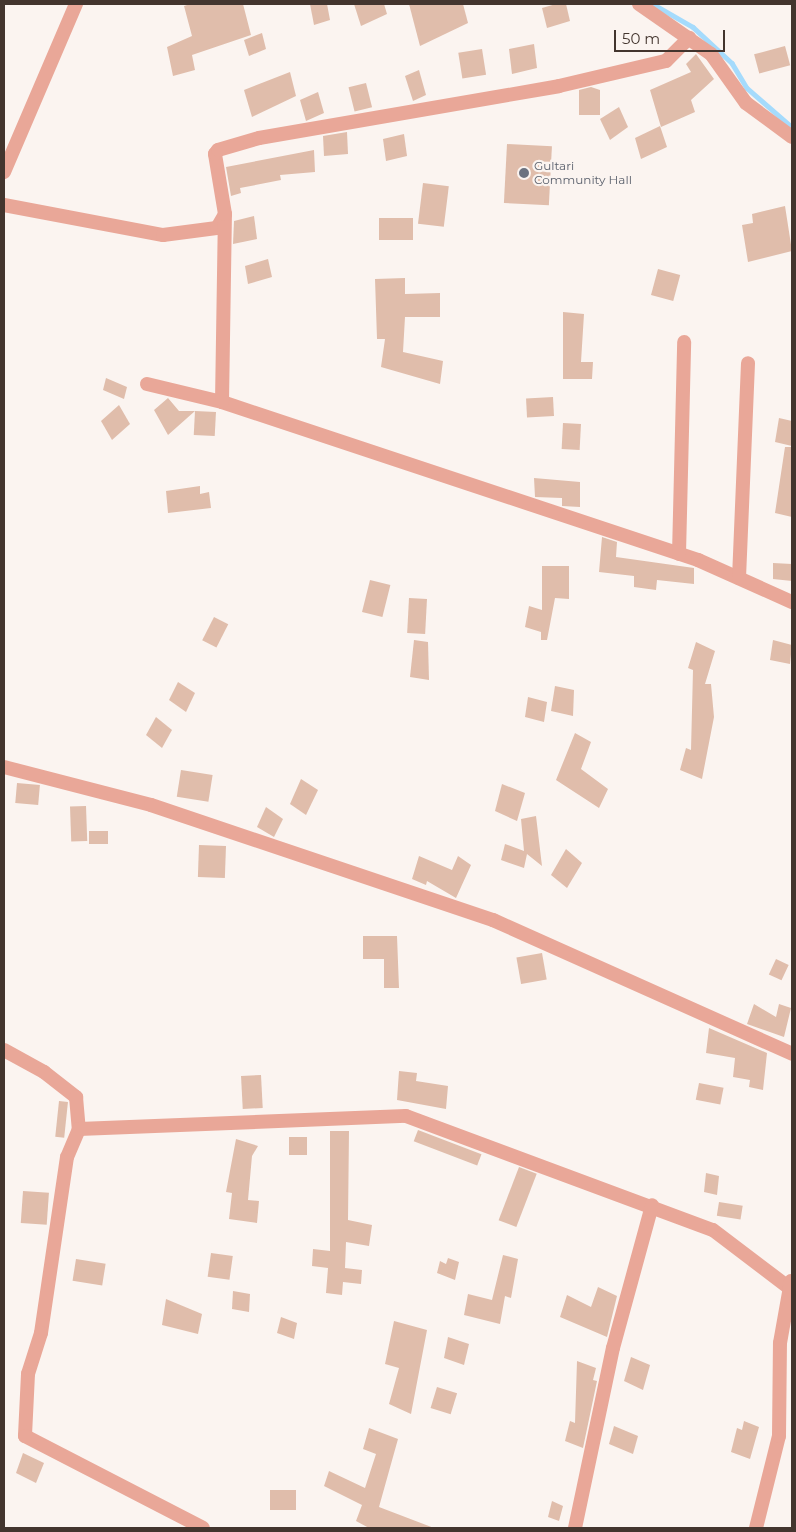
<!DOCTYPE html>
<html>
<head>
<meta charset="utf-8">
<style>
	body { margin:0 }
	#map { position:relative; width:796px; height:1532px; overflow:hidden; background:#fbf4f0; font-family:Montserrat,sans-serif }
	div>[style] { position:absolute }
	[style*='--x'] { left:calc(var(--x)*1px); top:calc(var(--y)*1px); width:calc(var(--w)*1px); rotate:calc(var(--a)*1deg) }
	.stream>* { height:4.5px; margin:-2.25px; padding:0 2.25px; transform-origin:2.25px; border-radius:2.25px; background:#a5dbfc }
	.building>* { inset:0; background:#e0bdab; transform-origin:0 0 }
	.street>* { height:14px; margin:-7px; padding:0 7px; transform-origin:7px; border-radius:7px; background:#e9a798 }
	.dots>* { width:14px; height:14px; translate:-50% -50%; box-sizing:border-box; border:2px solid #fbf4f0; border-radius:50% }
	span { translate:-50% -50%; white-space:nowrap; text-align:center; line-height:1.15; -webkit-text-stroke:4.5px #fbf4f0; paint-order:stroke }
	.worship-label { font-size:12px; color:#5b616d }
	.left { translate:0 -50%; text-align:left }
	.frame { position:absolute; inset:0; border:5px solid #43352e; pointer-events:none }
	.scale { position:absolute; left:614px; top:30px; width:111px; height:22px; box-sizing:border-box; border:2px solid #43352e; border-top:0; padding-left:6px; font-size:15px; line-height:18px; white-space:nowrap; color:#43352e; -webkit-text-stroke:4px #fbf4f0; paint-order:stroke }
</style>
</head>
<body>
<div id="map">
	<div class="stream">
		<i style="--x:653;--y:4;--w:46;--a:29.9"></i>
		<i style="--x:693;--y:27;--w:53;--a:42.7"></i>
		<i style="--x:732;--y:63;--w:29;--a:59"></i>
		<i style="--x:747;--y:88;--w:60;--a:40.9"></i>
	</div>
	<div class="building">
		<i style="clip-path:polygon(190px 4px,243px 4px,251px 35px,192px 55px,195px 70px,173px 76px,167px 47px,192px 36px,184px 6px)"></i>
		<i style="clip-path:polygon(310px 4px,327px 4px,330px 20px,314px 25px)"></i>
		<i style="clip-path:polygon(354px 4px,384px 4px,387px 14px,361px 26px)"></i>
		<i style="clip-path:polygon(409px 4px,463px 4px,468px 23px,420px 46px)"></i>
		<i style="clip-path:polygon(556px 4px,566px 4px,570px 21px,547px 28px,542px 8px)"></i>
		<i style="clip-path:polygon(262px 33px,266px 49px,249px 56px,244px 40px)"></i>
		<i style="clip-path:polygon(534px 44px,537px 68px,512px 74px,509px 49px)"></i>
		<i style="left:785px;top:46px;width:20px;height:32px;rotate:75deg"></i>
		<i style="left:482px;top:49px;width:26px;height:24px;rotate:81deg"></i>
		<i style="clip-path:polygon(696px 54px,714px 79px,691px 100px,695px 112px,661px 127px,650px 90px,691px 72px,686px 64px)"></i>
		<i style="clip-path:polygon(419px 70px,426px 95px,413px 101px,405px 76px)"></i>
		<i style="clip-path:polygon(290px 72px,296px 96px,252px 117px,244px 90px)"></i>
		<i style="left:366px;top:83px;width:25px;height:18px;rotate:76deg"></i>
		<i style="clip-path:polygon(591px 87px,600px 90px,600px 115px,579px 115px,579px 90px)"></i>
		<i style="clip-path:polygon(318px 92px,324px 113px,306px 121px,300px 100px)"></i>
		<i style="clip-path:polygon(619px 107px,628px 127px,610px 140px,600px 119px)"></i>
		<i style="clip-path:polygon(660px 126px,667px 147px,641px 159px,635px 138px)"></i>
		<i style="clip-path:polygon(347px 132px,348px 154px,324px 156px,323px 136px)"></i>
		<i style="clip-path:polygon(404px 134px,407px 156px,386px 161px,383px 139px)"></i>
		<i style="left:507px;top:144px;width:45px;height:59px;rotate:3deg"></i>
		<i style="clip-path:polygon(314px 150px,315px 172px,280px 175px,281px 180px,240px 188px,241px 193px,231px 196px,226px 167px)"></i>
		<i style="left:423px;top:183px;width:26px;height:41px;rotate:7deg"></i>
		<i style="clip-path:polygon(785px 206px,792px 251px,748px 262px,742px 225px,753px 223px,752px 214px)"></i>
		<i style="clip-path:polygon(254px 216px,257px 239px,233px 244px,234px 221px)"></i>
		<i style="left:379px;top:218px;width:34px;height:22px"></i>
		<i style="clip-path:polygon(268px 259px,272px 277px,248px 284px,245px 266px)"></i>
		<i style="left:658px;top:269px;width:23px;height:27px;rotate:15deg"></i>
		<i style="clip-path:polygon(405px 278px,405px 294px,440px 293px,440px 317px,405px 317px,403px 352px,443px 361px,440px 384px,381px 367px,385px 339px,377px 339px,375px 279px)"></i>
		<i style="clip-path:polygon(563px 312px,584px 314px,581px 362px,593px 362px,592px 379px,563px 379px)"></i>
		<i style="clip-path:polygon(106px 378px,127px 387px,124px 399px,103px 390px)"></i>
		<i style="left:553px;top:397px;width:19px;height:27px;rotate:87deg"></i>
		<i style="clip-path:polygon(168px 398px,179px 411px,195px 411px,168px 435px,154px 410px)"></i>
		<i style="clip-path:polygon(119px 405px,130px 424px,112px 440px,101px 421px)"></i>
		<i style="left:195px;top:411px;width:21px;height:24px;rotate:3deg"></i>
		<i style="clip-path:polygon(779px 418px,792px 421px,792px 446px,775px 442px)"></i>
		<i style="left:563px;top:423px;width:18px;height:26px;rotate:3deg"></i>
		<i style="clip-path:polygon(785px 447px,792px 447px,792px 517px,775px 513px)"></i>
		<i style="clip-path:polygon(534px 478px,580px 482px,580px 507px,562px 506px,562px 498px,535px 497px)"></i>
		<i style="clip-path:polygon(200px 486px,200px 494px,209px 492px,211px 508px,168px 513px,166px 491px)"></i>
		<i style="clip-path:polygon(602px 537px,617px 542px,616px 557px,694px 568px,694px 584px,657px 580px,656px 590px,634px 587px,634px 576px,599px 572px)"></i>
		<i style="clip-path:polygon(773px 563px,792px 564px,792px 581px,773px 579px)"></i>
		<i style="clip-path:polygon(542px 566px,569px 566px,569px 599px,555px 598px,547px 640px,541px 640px,541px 632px,525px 627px,529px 606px,542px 610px)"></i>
		<i style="left:370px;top:580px;width:21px;height:33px;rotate:14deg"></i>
		<i style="left:409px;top:598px;width:18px;height:35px;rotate:3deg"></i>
		<i style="left:214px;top:617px;width:16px;height:26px;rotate:27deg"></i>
		<i style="clip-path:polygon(414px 640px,428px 642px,429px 680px,410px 677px)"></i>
		<i style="clip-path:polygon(773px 640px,792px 645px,790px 664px,770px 660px)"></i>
		<i style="clip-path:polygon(696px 642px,715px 651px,705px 684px,711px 684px,714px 717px,702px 779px,680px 770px,686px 748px,691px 750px,693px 670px,688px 668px)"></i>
		<i style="clip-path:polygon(178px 682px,195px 693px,186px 712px,169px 700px)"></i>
		<i style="clip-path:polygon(555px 686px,574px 690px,573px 716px,551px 711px)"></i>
		<i style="clip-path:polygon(528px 697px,547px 702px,544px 722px,525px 717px)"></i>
		<i style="clip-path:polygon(156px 717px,172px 730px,162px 748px,146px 735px)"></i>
		<i style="clip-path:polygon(575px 733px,591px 742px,581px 769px,608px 789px,599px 808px,556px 780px)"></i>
		<i style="left:181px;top:770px;width:32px;height:27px;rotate:9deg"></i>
		<i style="clip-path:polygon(301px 779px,318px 790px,306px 815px,290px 804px)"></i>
		<i style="left:17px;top:783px;width:23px;height:20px;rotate:5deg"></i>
		<i style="clip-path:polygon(502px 784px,525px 793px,517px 821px,495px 811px)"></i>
		<i style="left:86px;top:806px;width:35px;height:16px;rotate:88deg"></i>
		<i style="clip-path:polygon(266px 807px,283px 819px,274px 837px,257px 827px)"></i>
		<i style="clip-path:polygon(536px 816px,542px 866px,527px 854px,524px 868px,501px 860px,505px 844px,524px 851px,521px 819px)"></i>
		<i style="left:89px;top:831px;width:19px;height:13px"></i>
		<i style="left:199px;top:845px;width:27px;height:32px;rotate:2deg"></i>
		<i style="clip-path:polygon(566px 849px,582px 863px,567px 888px,551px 875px)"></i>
		<i style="clip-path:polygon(419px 856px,452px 870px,458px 856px,471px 865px,456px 898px,427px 881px,426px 885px,412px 879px)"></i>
		<i style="clip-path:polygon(363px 936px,397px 936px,399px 988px,384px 988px,384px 959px,363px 959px)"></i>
		<i style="left:542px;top:953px;width:27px;height:26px;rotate:80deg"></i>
		<i style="left:776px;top:959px;width:14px;height:17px;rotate:25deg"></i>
		<i style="clip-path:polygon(754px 1004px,776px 1017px,779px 1004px,791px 1008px,784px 1037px,747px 1024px)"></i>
		<i style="clip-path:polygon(709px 1028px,767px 1053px,763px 1090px,749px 1087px,750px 1080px,733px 1077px,735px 1058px,706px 1053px)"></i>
		<i style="clip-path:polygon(399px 1071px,417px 1073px,416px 1081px,448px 1086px,446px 1109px,397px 1100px)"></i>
		<i style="left:261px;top:1075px;width:33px;height:20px;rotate:87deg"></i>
		<i style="left:699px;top:1083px;width:25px;height:17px;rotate:11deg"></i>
		<i style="left:59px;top:1101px;width:9px;height:36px;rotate:6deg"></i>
		<i style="left:418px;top:1130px;width:68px;height:12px;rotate:21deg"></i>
		<i style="clip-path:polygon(330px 1131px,349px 1131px,348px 1220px,372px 1225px,369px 1246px,346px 1242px,345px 1268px,362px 1270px,361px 1284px,343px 1282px,342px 1295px,326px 1293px,328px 1268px,312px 1266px,313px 1249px,330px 1251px)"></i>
		<i style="left:307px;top:1137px;width:18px;height:18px;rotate:90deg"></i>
		<i style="clip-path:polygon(236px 1139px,258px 1146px,252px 1156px,248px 1200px,259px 1201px,257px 1223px,229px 1219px,232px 1193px,226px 1192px)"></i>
		<i style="left:519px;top:1167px;width:19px;height:57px;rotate:21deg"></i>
		<i style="clip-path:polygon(706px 1173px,719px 1176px,717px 1195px,704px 1192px)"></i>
		<i style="left:23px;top:1191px;width:26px;height:32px;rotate:4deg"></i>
		<i style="left:719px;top:1202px;width:24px;height:14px;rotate:9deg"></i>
		<i style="left:211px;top:1253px;width:22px;height:24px;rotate:8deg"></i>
		<i style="clip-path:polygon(503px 1255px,518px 1259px,511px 1298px,505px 1296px,500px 1324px,464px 1315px,468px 1294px,492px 1300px)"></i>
		<i style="clip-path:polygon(448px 1258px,459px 1262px,455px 1280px,437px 1273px,440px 1261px,446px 1264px)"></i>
		<i style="left:76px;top:1259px;width:30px;height:22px;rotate:9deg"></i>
		<i style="clip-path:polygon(598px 1287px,617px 1296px,607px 1337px,560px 1317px,567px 1295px,591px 1307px)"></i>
		<i style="clip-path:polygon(233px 1291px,250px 1294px,249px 1312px,232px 1309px)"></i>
		<i style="clip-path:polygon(166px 1299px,202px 1314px,198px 1334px,162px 1325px)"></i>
		<i style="clip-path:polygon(281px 1317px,297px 1323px,294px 1339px,277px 1333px)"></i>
		<i style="clip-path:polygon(394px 1321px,427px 1330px,411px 1414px,389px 1404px,399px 1368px,385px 1364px)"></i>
		<i style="clip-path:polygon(448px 1337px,469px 1344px,464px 1365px,444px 1358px)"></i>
		<i style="clip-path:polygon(631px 1357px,650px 1365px,643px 1390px,624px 1381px)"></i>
		<i style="clip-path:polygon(577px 1361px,596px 1368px,593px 1380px,597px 1381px,583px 1448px,565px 1441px,570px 1421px,575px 1423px)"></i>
		<i style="left:437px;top:1387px;width:21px;height:22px;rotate:17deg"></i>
		<i style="clip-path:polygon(744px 1421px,759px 1427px,750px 1459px,731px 1452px,737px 1428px,742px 1430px)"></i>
		<i style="clip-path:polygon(614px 1426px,638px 1436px,633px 1454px,609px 1444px)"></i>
		<i style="clip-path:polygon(369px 1428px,398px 1439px,379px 1507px,434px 1528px,369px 1528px,356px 1521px,362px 1505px,324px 1486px,329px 1471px,365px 1488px,376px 1454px,363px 1449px)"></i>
		<i style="clip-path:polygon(23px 1453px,44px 1463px,36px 1483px,16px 1473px)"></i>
		<i style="left:296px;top:1490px;width:20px;height:26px;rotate:90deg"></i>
		<i style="clip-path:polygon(552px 1501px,563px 1506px,559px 1521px,548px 1517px)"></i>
	</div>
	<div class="street">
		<i style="--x:639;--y:4;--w:88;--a:34.8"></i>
		<i style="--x:711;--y:54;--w:60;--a:54.5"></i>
		<i style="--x:746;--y:103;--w:57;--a:36.5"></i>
		<i style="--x:4;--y:172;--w:183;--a:-66.8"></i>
		<i style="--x:4;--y:205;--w:162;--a:10.7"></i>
		<i style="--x:163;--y:235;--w:54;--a:-7.4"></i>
		<i style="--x:217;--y:228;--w:16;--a:-60"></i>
		<i style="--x:147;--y:384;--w:77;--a:13.5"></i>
		<i style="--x:222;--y:402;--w:502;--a:18.36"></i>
		<i style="--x:698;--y:560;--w:103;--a:24.1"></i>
		<i style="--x:222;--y:402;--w:188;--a:-89.1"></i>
		<i style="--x:225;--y:214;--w:61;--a:-99.5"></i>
		<i style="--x:215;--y:154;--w:5;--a:-53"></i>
		<i style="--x:218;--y:150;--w:43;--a:-16.3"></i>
		<i style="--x:259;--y:138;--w:304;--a:-9.8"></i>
		<i style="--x:559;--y:86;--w:110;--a:-13.2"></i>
		<i style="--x:666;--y:61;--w:33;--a:-45"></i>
		<i style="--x:679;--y:554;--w:212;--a:-88.6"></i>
		<i style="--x:739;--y:578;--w:215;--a:-87.6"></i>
		<i style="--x:4;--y:767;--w:152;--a:14.5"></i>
		<i style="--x:151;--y:805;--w:361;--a:18.6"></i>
		<i style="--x:493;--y:920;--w:328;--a:24.1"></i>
		<i style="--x:4;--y:1050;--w:46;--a:28.8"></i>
		<i style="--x:44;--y:1072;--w:41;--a:38"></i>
		<i style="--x:76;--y:1097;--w:32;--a:85"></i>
		<i style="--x:79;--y:1129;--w:30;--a:113"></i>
		<i style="--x:67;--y:1157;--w:178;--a:98.4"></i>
		<i style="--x:41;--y:1333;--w:43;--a:107.6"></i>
		<i style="--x:28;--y:1374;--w:62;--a:92.8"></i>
		<i style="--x:25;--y:1436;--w:200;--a:27.3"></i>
		<i style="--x:79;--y:1129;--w:327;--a:-2.3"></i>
		<i style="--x:406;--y:1116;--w:327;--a:20.4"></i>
		<i style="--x:713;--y:1230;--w:99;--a:37.2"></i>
		<i style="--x:575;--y:1528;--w:184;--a:-78.1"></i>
		<i style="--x:613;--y:1348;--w:148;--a:-74.7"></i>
		<i style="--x:756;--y:1528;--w:95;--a:-76"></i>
		<i style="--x:779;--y:1436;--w:93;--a:-89.4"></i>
		<i style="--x:780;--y:1343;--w:63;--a:-79.9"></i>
	</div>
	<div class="dots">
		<i style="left:524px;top:173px;background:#6b7280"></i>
	</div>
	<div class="worship-label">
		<span class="left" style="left:534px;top:173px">Gultari<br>Community Hall</span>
	</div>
	<div class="frame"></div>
	<div class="scale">50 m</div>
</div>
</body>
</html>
